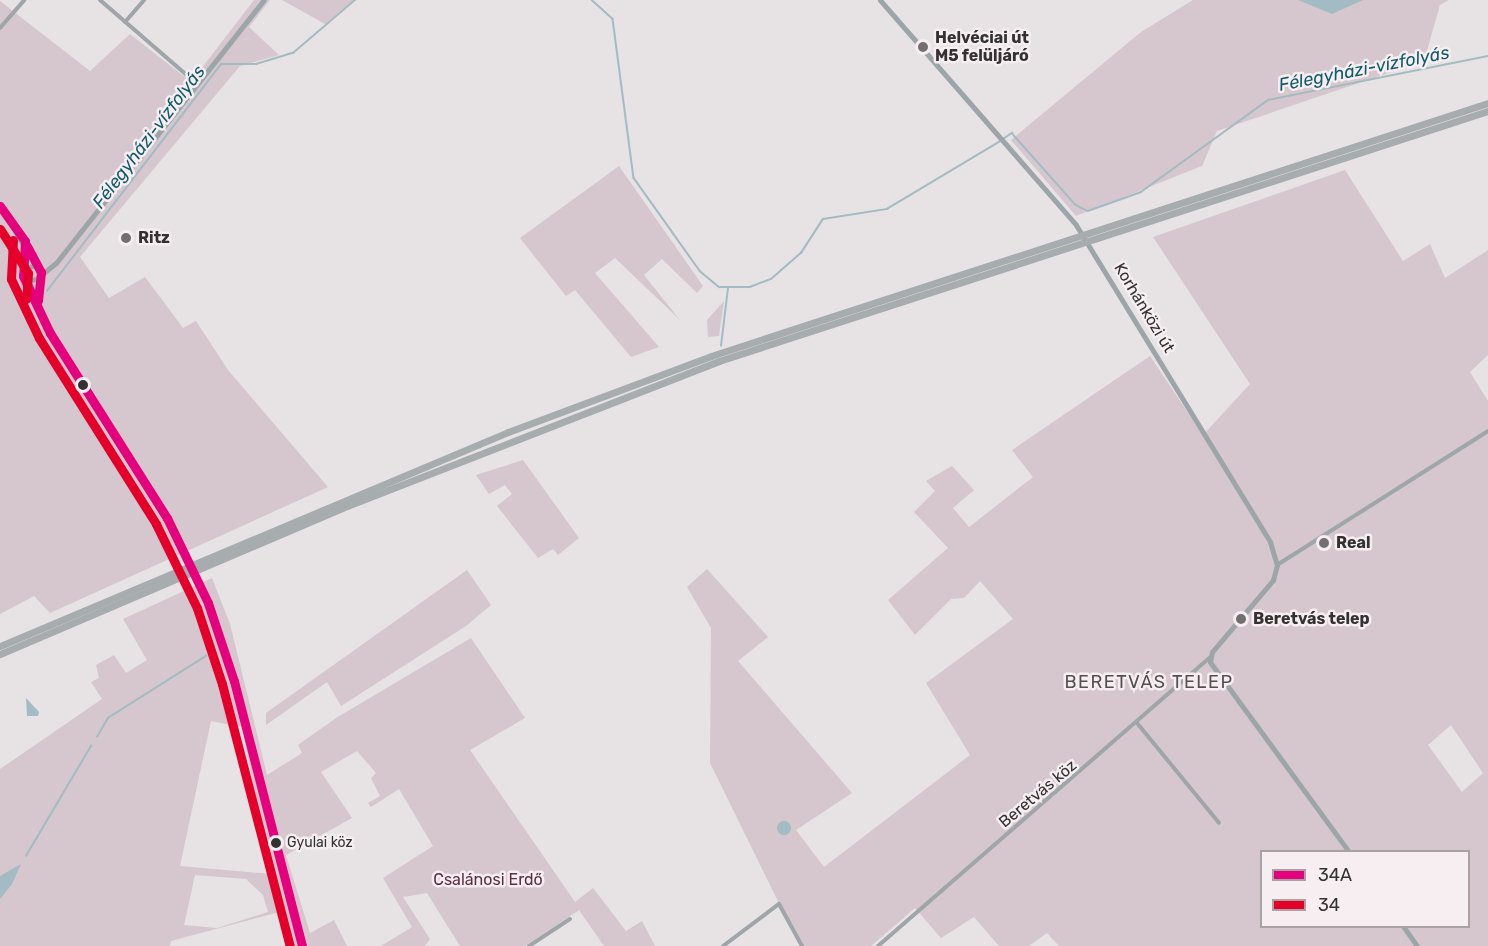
<!DOCTYPE html>
<html>
<head>
<meta charset="utf-8">
<style>
	body { margin:0 }
	#map { position:relative; width:1488px; height:946px; overflow:hidden; background:#e7e2e4; font-family:Rubik,sans-serif }
	div>[style] { position:absolute }
	[style*='--x'] { left:calc(var(--x)*1px); top:calc(var(--y)*1px); width:calc(var(--w)*1px); rotate:calc(var(--a)*1deg) }
	.green>* { inset:0; background:#d5c7cd }
	.water>* { inset:0; background:#a3bbc2 }
	.round { border-radius:50% }
	.stream>* { height:1.5px; margin:-0.75px; padding:0 0.75px; transform-origin:0.75px; border-radius:0.75px; background:#a3bbc2 }
	.street>* { height:4px; margin:-2px; padding:0 2px; transform-origin:2px; border-radius:2px; background:#9ea6a9 }
	.secondary>* { height:5px; margin:-2.5px; padding:0 2.5px; transform-origin:2.5px; border-radius:2.5px; background:#9ca6a8 }
	.highway>* { height:7px; margin:-3.5px; padding:0 3.5px; transform-origin:3.5px; border-radius:3.5px; background:#a7acaf }
	.bus-1>* { height:9px; margin:-4.5px; padding:0 4.5px; transform-origin:4.5px; border-radius:4.5px; background:#e5007d }
	.bus-2>* { height:9px; margin:-4.5px; padding:0 4.5px; transform-origin:4.5px; border-radius:4.5px; background:#e4002b }
	.dots>* { width:16px; height:16px; translate:-50% -50%; box-sizing:border-box; border:3px solid #f6eef1; border-radius:50% }
	span { translate:-50% -50%; white-space:nowrap; text-align:center; line-height:1.15; -webkit-text-stroke:5px #f6eef1; paint-order:stroke }
	.bus-label { font-size:14px; color:#343132 }
	.left { translate:0 -50%; text-align:left }
	.poi-label { font-size:16px; color:#343132; font-weight:700 }
	.street-label { font-size:16px; color:#343132 }
	.park-label { font-size:16px; color:#5b2f45 }
	.water-label { font-size:18px; color:#105b69; font-style:italic }
	.neighbourhood-label { font-size:18px; color:#554f52; letter-spacing:1.5px }
	.legend { position:absolute; left:1260px; top:850px; width:210px; height:78px; box-sizing:border-box; background:#f6eef1; border:2px solid #a8a2a5; margin:0; padding:8px 10px; list-style:none; font-size:18px; color:#343132 }
	.legend li { display:flex; align-items:center; gap:12px; height:30px }
	.legend b { width:30px; border:2px solid #a8a2a5 }
</style>
</head>
<body>
<div id="map">
	<div class="green">
		<i style="clip-path:polygon(254px 0,270px 0,249px 27px,279px 55px,240px 66px,80px 257px,109px 298px,145px 277px,183px 328px,196px 321px,228px 370px,328px 487px,50px 613px,34px 596px,0 614px,0 1px,90px 71px,130px 34px,191px 82px)"></i>
		<i style="clip-path:polygon(282px 0,355px 0,325px 24px)"></i>
		<i style="clip-path:polygon(1193px 0,1449px 0,1440px 5px,1424px 61px,1217px 131px,1202px 166px,1076px 216px,1011px 140px,1141px 32px)"></i>
		<i style="clip-path:polygon(619px 166px,703px 286px,697px 293px,662px 259px,644px 275px,680px 320px,615px 258px,595px 273px,659px 347px,631px 357px,575px 290px,566px 296px,520px 238px)"></i>
		<i style="clip-path:polygon(evenodd,1345px 170px,1403px 261px,1430px 244px,1445px 278px,1488px 250px,1488px 355px,1470px 372px,1488px 401px,1488px 946px,1059px 946px,1047px 933px,1029px 946px,999px 946px,974px 917px,941px 938px,915px 908px,871px 946px,800px 946px,710px 763px,711px 628px,687px 587px,707px 569px,768px 637px,738px 661px,852px 793px,796px 830px,824px 867px,970px 755px,926px 683px,1013px 619px,980px 581px,964px 598px,951px 599px,915px 635px,888px 600px,948px 548px,914px 512px,935px 491px,926px 481px,952px 466px,974px 490px,953px 508px,969px 527px,1033px 477px,1012px 450px,1150px 356px,1203px 435px,1250px 384px,1153px 237px,1345px 170px,1451px 725px,1483px 773px,1462px 792px,1428px 745px,1451px 725px,1345px 170px,1262px 852px,1468px 852px,1468px 926px,1262px 926px,1262px 852px)"></i>
		<i style="clip-path:polygon(724px 301px,719px 336px,708px 337px,707px 320px)"></i>
		<i style="clip-path:polygon(523px 460px,579px 538px,558px 555px,553px 549px,538px 558px,497px 506px,512px 494px,505px 485px,489px 494px,476px 475px)"></i>
		<i style="clip-path:polygon(467px 570px,491px 605px,466px 626px,341px 706px,327px 682px,266px 725px,266px 713px)"></i>
		<i style="clip-path:polygon(evenodd,212px 578px,230px 624px,267px 775px,302px 753px,298px 745px,336px 718px,471px 638px,525px 718px,470px 750px,575px 902px,593px 888px,626px 931px,642px 921px,655px 946px,604px 946px,579px 910px,525px 946px,460px 946px,427px 893px,403px 897px,430px 939px,425px 946px,381px 946px,412px 927px,383px 878px,433px 846px,399px 789px,371px 807px,368px 803px,380px 796px,371px 778px,376px 773px,357px 751px,321px 772px,352px 818px,286px 855px,310px 933px,334px 920px,347px 946px,292px 946px,283px 911px,171px 941px,170px 946px,0 946px,0 769px,102px 699px,91px 682px,99px 678px,96px 665px,114px 655px,126px 673px,147px 660px,123px 619px,212px 578px,211px 721px,242px 727px,271px 874px,180px 866px,211px 721px,212px 578px,195px 875px,246px 879px,263px 895px,268px 912px,217px 928px,184px 925px,195px 875px)"></i>
	</div>
	<div class="water">
		<i style="clip-path:polygon(1298px 0,1363px 0,1332px 14px)"></i>
		<i style="clip-path:polygon(26px 698px,39px 712px,38px 716px,27px 716px)"></i>
		<i class="round" style="left:777px;top:821px;width:14px;height:14px"></i>
		<i style="clip-path:polygon(21px 864px,12px 884px,0 899px,0 876px)"></i>
	</div>
	<div class="stream">
		<i style="--x:592;--y:0;--w:28;--a:42"></i>
		<i style="--x:613;--y:19;--w:160;--a:82.5"></i>
		<i style="--x:634;--y:178;--w:114;--a:54.6"></i>
		<i style="--x:700;--y:271;--w:25;--a:40"></i>
		<i style="--x:719;--y:287;--w:31;--a:0"></i>
		<i style="--x:750;--y:287;--w:22;--a:-21"></i>
		<i style="--x:771;--y:279;--w:40;--a:-41"></i>
		<i style="--x:801;--y:253;--w:40;--a:-57.1"></i>
		<i style="--x:823;--y:219;--w:65;--a:-8.9"></i>
		<i style="--x:887;--y:209;--w:131;--a:-30.9"></i>
		<i style="--x:1003;--y:139;--w:11;--a:-34"></i>
		<i style="--x:1012;--y:133;--w:96;--a:48.4"></i>
		<i style="--x:1076;--y:205;--w:13;--a:27"></i>
		<i style="--x:1088;--y:211;--w:56;--a:-19.7"></i>
		<i style="--x:1141;--y:192;--w:157;--a:-35.9"></i>
		<i style="--x:1268;--y:100;--w:224;--a:-11.3"></i>
		<i style="--x:47;--y:291;--w:286;--a:-52.5"></i>
		<i style="--x:221;--y:64;--w:35;--a:0"></i>
		<i style="--x:256;--y:64;--w:39;--a:-17"></i>
		<i style="--x:293;--y:53;--w:82;--a:-40.5"></i>
		<i style="--x:721;--y:346;--w:58;--a:-83.1"></i>
		<i style="--x:97;--y:737;--w:22;--a:-60"></i>
		<i style="--x:108;--y:718;--w:116;--a:-32.3"></i>
		<i style="--x:26;--y:856;--w:128;--a:-59.4"></i>
	</div>
	<div class="street">
		<i style="--x:100;--y:0;--w:128;--a:40.9"></i>
		<i style="--x:125;--y:22;--w:29;--a:-49"></i>
		<i style="--x:0;--y:28;--w:37;--a:-49"></i>
		<i style="--x:1277;--y:565;--w:250;--a:-32.4"></i>
		<i style="--x:1137;--y:723;--w:129;--a:50.6"></i>
		<i style="--x:529;--y:946;--w:49;--a:-33.4"></i>
		<i style="--x:723;--y:946;--w:70;--a:-36.9"></i>
		<i style="--x:779;--y:904;--w:48;--a:61.3"></i>
		<i style="--x:878;--y:946;--w:440;--a:-41"></i>
	</div>
	<div class="secondary">
		<i style="--x:880;--y:0;--w:298;--a:48.9"></i>
		<i style="--x:1076;--y:225;--w:372;--a:58.5"></i>
		<i style="--x:1270;--y:542;--w:24;--a:73"></i>
		<i style="--x:1277;--y:565;--w:16;--a:105"></i>
		<i style="--x:1273;--y:580;--w:94;--a:130.3"></i>
		<i style="--x:1212;--y:652;--w:10;--a:101"></i>
		<i style="--x:1210;--y:662;--w:235;--a:53.8"></i>
		<i style="--x:0;--y:206;--w:69;--a:59.3"></i>
		<i style="--x:39;--y:279;--w:12;--a:175"></i>
		<i style="--x:27;--y:280;--w:11;--a:-105"></i>
		<i style="--x:24;--y:269;--w:12;--a:-20"></i>
		<i style="--x:35;--y:265;--w:12;--a:59"></i>
		<i style="--x:29;--y:282;--w:55;--a:67.6"></i>
		<i style="--x:50;--y:333;--w:219;--a:57.7"></i>
		<i style="--x:167;--y:518;--w:94;--a:64.2"></i>
		<i style="--x:208;--y:603;--w:82;--a:71.6"></i>
		<i style="--x:234;--y:681;--w:274;--a:75.6"></i>
		<i style="--x:38;--y:298;--w:23;--a:-83"></i>
		<i style="--x:41;--y:275;--w:19;--a:-39"></i>
		<i style="--x:56;--y:263;--w:335;--a:-51.7"></i>
		<i style="--x:1403;--y:926;--w:24;--a:55"></i>
	</div>
	<div class="highway">
		<i style="--x:0;--y:646;--w:551;--a:-22.84"></i>
		<i style="--x:508;--y:432;--w:217;--a:-20.5"></i>
		<i style="--x:711;--y:356;--w:817;--a:-18.04"></i>
		<i style="--x:0;--y:654;--w:372;--a:-23.1"></i>
		<i style="--x:342;--y:508;--w:405;--a:-21.3"></i>
		<i style="--x:719;--y:361;--w:809;--a:-18.01"></i>
	</div>
	<div class="bus-1">
		<i style="--x:0;--y:206;--w:43;--a:54.5"></i>
		<i style="--x:25;--y:241;--w:35;--a:93"></i>
		<i style="--x:23;--y:276;--w:63;--a:64.7"></i>
		<i style="--x:50;--y:333;--w:219;--a:57.7"></i>
		<i style="--x:167;--y:518;--w:94;--a:64.2"></i>
		<i style="--x:208;--y:603;--w:82;--a:71.6"></i>
		<i style="--x:234;--y:681;--w:274;--a:75.6"></i>
		<i style="--x:27;--y:246;--w:30;--a:62"></i>
		<i style="--x:41;--y:272;--w:29;--a:96"></i>
	</div>
	<div class="bus-2">
		<i style="--x:0;--y:229;--w:52;--a:57.5"></i>
		<i style="--x:28;--y:273;--w:26;--a:94"></i>
		<i style="--x:13;--y:240;--w:39;--a:93"></i>
		<i style="--x:11;--y:279;--w:65;--a:64.6"></i>
		<i style="--x:39;--y:338;--w:220;--a:57.8"></i>
		<i style="--x:156;--y:524;--w:93;--a:64"></i>
		<i style="--x:197;--y:608;--w:80;--a:71.8"></i>
		<i style="--x:222;--y:684;--w:271;--a:75.5"></i>
	</div>
	<div class="dots">
		<i style="left:923px;top:47px;background:#736f70"></i>
		<i style="left:126px;top:238px;background:#736f70"></i>
		<i style="left:83px;top:385px;background:#343132"></i>
		<i style="left:1324px;top:543px;background:#736f70"></i>
		<i style="left:1241px;top:619px;background:#736f70"></i>
		<i style="left:276px;top:843px;background:#343132"></i>
	</div>
	<div class="bus-label">
		<span class="left" style="left:287px;top:843px">Gyulai köz</span>
	</div>
	<div class="poi-label">
		<span class="left" style="left:935px;top:47px">Helvéciai út<br>M5 felüljáró</span>
		<span class="left" style="left:138px;top:238px">Ritz</span>
		<span class="left" style="left:1336px;top:543px">Real</span>
		<span class="left" style="left:1253px;top:619px">Beretvás telep</span>
	</div>
	<div class="street-label">
		<span style="left:1144px;top:308px;rotate:59deg">Korhánközi út</span>
		<span style="left:1038px;top:794px;rotate:-40deg">Beretvás köz</span>
	</div>
	<div class="park-label">
		<span style="left:488px;top:880px">Csalánosi Erdő</span>
	</div>
	<div class="water-label">
		<span style="left:1364px;top:69px;rotate:-11deg">Félegyházi-vízfolyás</span>
		<span style="left:149px;top:137px;rotate:-53deg">Félegyházi-vízfolyás</span>
	</div>
	<div class="neighbourhood-label">
		<span style="left:1149px;top:682px">BERETVÁS TELEP</span>
	</div>
	<ul class="legend">
	<li><b style="height:8px;background:#e5007d"></b>34A</li>
	<li><b style="height:8px;background:#e4002b"></b>34</li>
	</ul>
</div>
</body>
</html>
